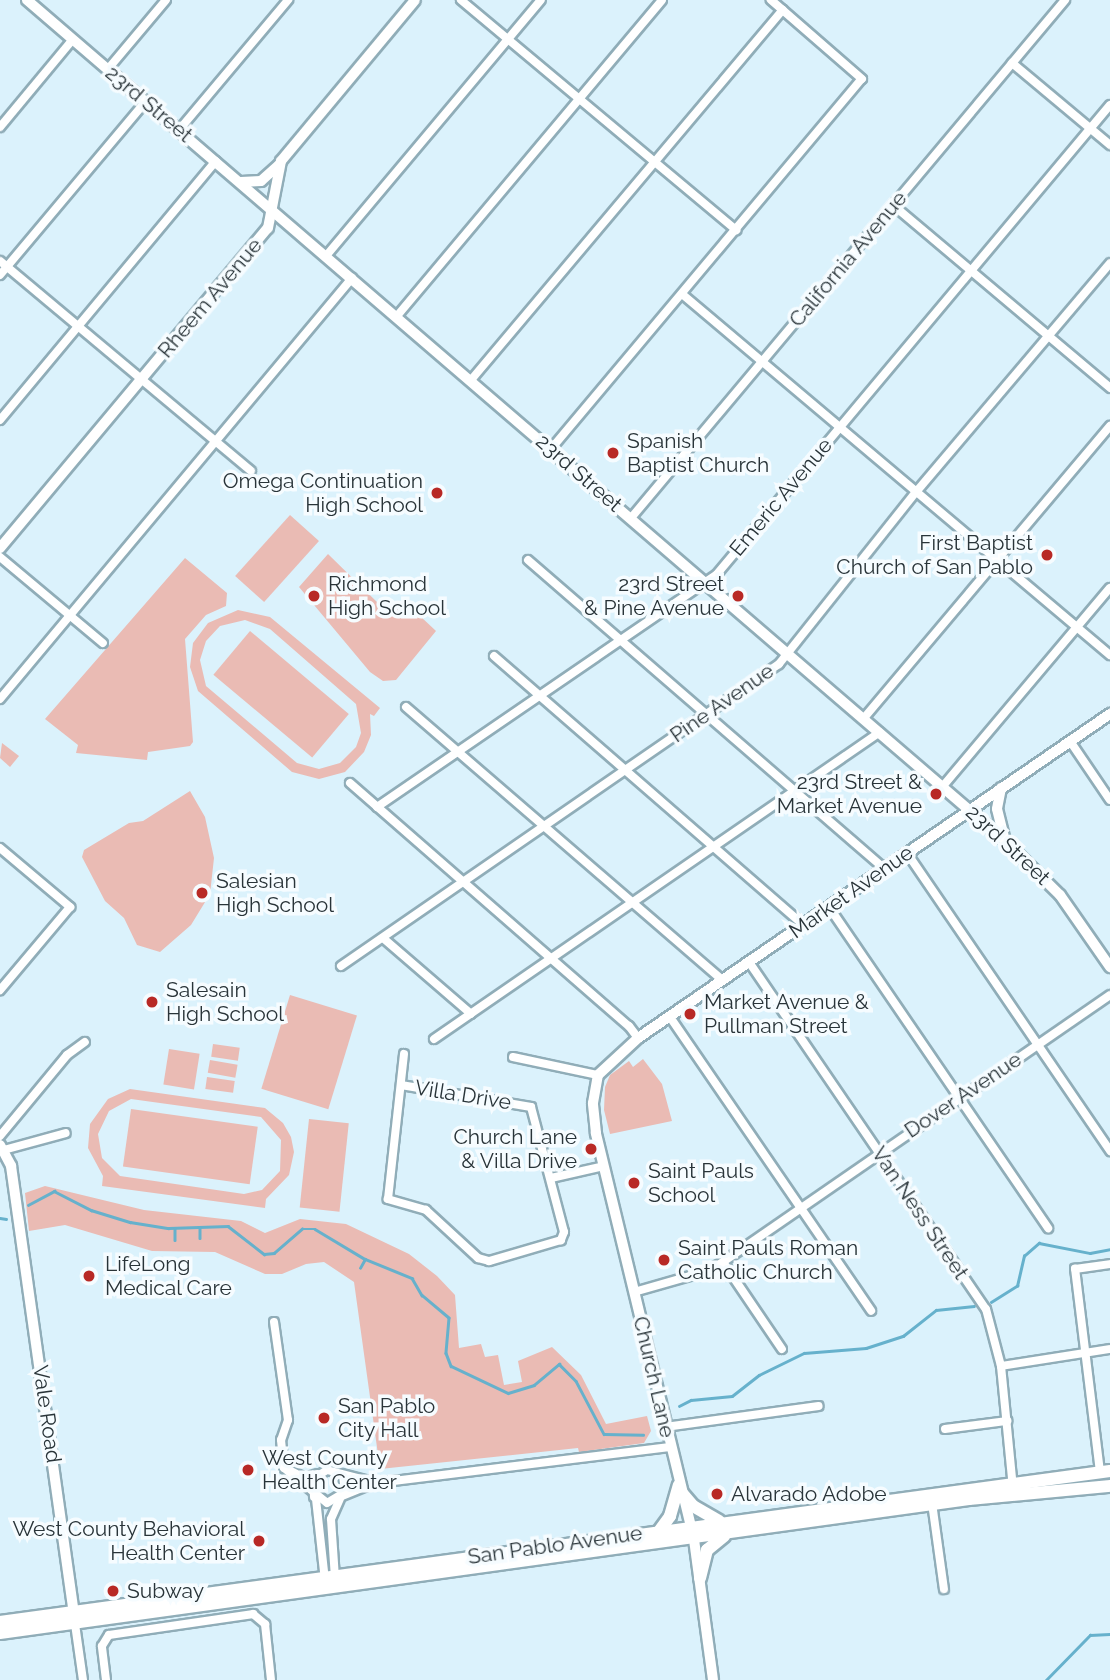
<!DOCTYPE html>
<html>
<head>
<meta charset="utf-8">
<style>
	body { margin:0 }
	#map { position:relative; width:1110px; height:1680px; overflow:hidden; background:#dbf2fc; font-family:Raleway,sans-serif }
	div>[style] { position:absolute }
	[style*='--x'] { left:calc(var(--x)*1px); top:calc(var(--y)*1px); width:calc(var(--w)*1px); rotate:calc(var(--a)*1deg) }
	.green>* { inset:0; background:#eabbb4; transform-origin:0 0 }
	.stream>* { height:2.5px; margin:-1.25px; padding:0 1.25px; transform-origin:1.25px; border-radius:1.25px; background:#66b1cc }
	.roads { filter:drop-shadow(2px 0 #90adb8) drop-shadow(-2px 0 #90adb8) drop-shadow(0 2px #90adb8) drop-shadow(0 -2px #90adb8) }
	.minor>* { height:8px; margin:-4px; padding:0 4px; transform-origin:4px; border-radius:4px; background:#fff }
	.tertiary>* { height:10px; margin:-5px; padding:0 5px; transform-origin:5px; border-radius:5px; background:#fff }
	.secondary>* { height:10px; margin:-5px; padding:0 5px; transform-origin:5px; border-radius:5px; background:#fff }
	.primary>* { height:12px; margin:-6px; padding:0 6px; transform-origin:6px; border-radius:6px; background:#fff }
	.dots>* { width:19px; height:19px; translate:-50% -50%; box-sizing:border-box; border:4px solid #f6fcff; border-radius:50% }
	span { translate:-50% -50%; white-space:nowrap; text-align:center; line-height:1.15; -webkit-text-stroke:7px #f6fcff; paint-order:stroke }
	.street-label { font-size:21px; color:#293439 }
	.poi-label { font-size:21px; color:#293439 }
	.left { translate:0 -50%; text-align:left }
	.right { translate:-100% -50%; text-align:right }
</style>
</head>
<body>
<div id="map">
	<div class="green">
		<i style="left:290px;top:515px;width:39px;height:82px;rotate:42deg"></i>
		<i style="clip-path:polygon(328px 554px,380px 605px,419px 615px,436px 631px,396px 680px,383px 681px,370px 672px,299px 587px)"></i>
		<i style="clip-path:polygon(185px 558px,227px 593px,226px 606px,206px 615px,185px 639px,193px 742px,190px 746px,148px 752px,147px 760px,76px 753px,78px 745px,45px 719px)"></i>
		<i style="clip-path:polygon(evenodd,238px 610px,270px 617px,380px 708px,374px 716px,370px 714px,371px 735px,364px 752px,345px 772px,319px 779px,292px 772px,198px 691px,190px 667px,193px 643px,208px 623px,238px 610px,245px 620px,270px 629px,356px 704px,361px 733px,356px 747px,340px 763px,319px 769px,297px 763px,206px 686px,200px 660px,206px 641px,220px 626px,245px 620px)"></i>
		<i style="left:250px;top:631px;width:129px;height:57px;rotate:40deg"></i>
		<i style="clip-path:polygon(2px 743px,19px 756px,10px 767px,0 758px)"></i>
		<i style="clip-path:polygon(190px 791px,205px 817px,214px 858px,210px 894px,191px 925px,160px 952px,137px 945px,124px 918px,105px 901px,82px 857px,84px 850px,129px 823px,143px 821px)"></i>
		<i style="left:290px;top:995px;width:70px;height:98px;rotate:17deg"></i>
		<i style="left:213px;top:1044px;width:27px;height:13px;rotate:8deg"></i>
		<i style="left:169px;top:1049px;width:31px;height:36px;rotate:9deg"></i>
		<i style="clip-path:polygon(643px 1059px,662px 1084px,672px 1121px,610px 1134px,604px 1110px,605px 1087px,610px 1075px,629px 1061px,633px 1067px)"></i>
		<i style="left:210px;top:1060px;width:28px;height:13px;rotate:10deg"></i>
		<i style="left:207px;top:1077px;width:28px;height:12px;rotate:8deg"></i>
		<i style="clip-path:polygon(evenodd,130px 1089px,265px 1108px,283px 1123px,291px 1137px,294px 1152px,289px 1175px,266px 1199px,265px 1208px,102px 1186px,103px 1176px,88px 1148px,90px 1124px,108px 1099px,130px 1089px,131px 1099px,261px 1117px,281px 1140px,280px 1171px,262px 1190px,244px 1194px,120px 1176px,102px 1158px,98px 1134px,109px 1111px,131px 1099px)"></i>
		<i style="left:131px;top:1109px;width:128px;height:58px;rotate:8deg"></i>
		<i style="left:309px;top:1119px;width:40px;height:89px;rotate:6deg"></i>
		<i style="clip-path:polygon(45px 1186px,144px 1210px,241px 1221px,265px 1233px,300px 1219px,346px 1224px,409px 1254px,437px 1276px,455px 1295px,459px 1348px,481px 1344px,485px 1357px,498px 1355px,504px 1385px,522px 1382px,518px 1361px,552px 1347px,581px 1375px,606px 1424px,647px 1416px,651px 1431px,644px 1443px,579px 1452px,578px 1448px,380px 1469px,354px 1282px,324px 1262px,306px 1264px,282px 1274px,265px 1274px,215px 1252px,152px 1251px,65px 1225px,29px 1231px,25px 1193px)"></i>
	</div>
	<div class="stream">
		<i style="--x:28;--y:1205;--w:30;--a:-28"></i>
		<i style="--x:54;--y:1191;--w:42;--a:27.2"></i>
		<i style="--x:91;--y:1210;--w:41;--a:17.1"></i>
		<i style="--x:130;--y:1222;--w:39;--a:9"></i>
		<i style="--x:169;--y:1228;--w:59;--a:-1.9"></i>
		<i style="--x:228;--y:1226;--w:46;--a:37.9"></i>
		<i style="--x:264;--y:1254;--w:10;--a:-6"></i>
		<i style="--x:274;--y:1253;--w:37;--a:-41"></i>
		<i style="--x:302;--y:1229;--w:13;--a:0"></i>
		<i style="--x:315;--y:1229;--w:58;--a:31"></i>
		<i style="--x:365;--y:1259;--w:51;--a:22"></i>
		<i style="--x:412;--y:1278;--w:20;--a:60"></i>
		<i style="--x:422;--y:1295;--w:35;--a:40"></i>
		<i style="--x:449;--y:1318;--w:35;--a:95"></i>
		<i style="--x:446;--y:1353;--w:14;--a:69"></i>
		<i style="--x:451;--y:1366;--w:63;--a:25.3"></i>
		<i style="--x:508;--y:1393;--w:27;--a:-17"></i>
		<i style="--x:534;--y:1385;--w:33;--a:-40"></i>
		<i style="--x:559;--y:1364;--w:24;--a:45"></i>
		<i style="--x:576;--y:1381;--w:60;--a:62.2"></i>
		<i style="--x:604;--y:1434;--w:39;--a:1"></i>
		<i style="--x:0;--y:1218;--w:6;--a:9"></i>
		<i style="--x:200;--y:1227;--w:11;--a:90"></i>
		<i style="--x:175;--y:1228;--w:12;--a:90"></i>
		<i style="--x:360;--y:1268;--w:10;--a:-61"></i>
		<i style="--x:991;--y:1302;--w:31;--a:-32"></i>
		<i style="--x:1017;--y:1286;--w:31;--a:-77"></i>
		<i style="--x:1024;--y:1256;--w:20;--a:-41"></i>
		<i style="--x:1039;--y:1243;--w:52;--a:11.1"></i>
		<i style="--x:1090;--y:1253;--w:20;--a:-11"></i>
		<i style="--x:679;--y:1406;--w:13;--a:-27"></i>
		<i style="--x:691;--y:1400;--w:41;--a:-5.6"></i>
		<i style="--x:732;--y:1396;--w:34;--a:-38"></i>
		<i style="--x:759;--y:1375;--w:50;--a:-26.1"></i>
		<i style="--x:804;--y:1353;--w:62;--a:-4.6"></i>
		<i style="--x:866;--y:1348;--w:39;--a:-18"></i>
		<i style="--x:903;--y:1336;--w:42;--a:-38.2"></i>
		<i style="--x:936;--y:1310;--w:38;--a:-6"></i>
		<i style="--x:1046;--y:1680;--w:63;--a:-45.6"></i>
		<i style="--x:1090;--y:1635;--w:20;--a:-3"></i>
	</div>
	<div class="roads">
		<div class="minor">
			<i style="--x:461;--y:0;--w:359;--a:39.9"></i>
			<i style="--x:1012;--y:63;--w:128;--a:39.9"></i>
			<i style="--x:108;--y:69;--w:90;--a:-50"></i>
			<i style="--x:0;--y:127;--w:114;--a:-50.3"></i>
			<i style="--x:179;--y:130;--w:170;--a:-50"></i>
			<i style="--x:893;--y:205;--w:284;--a:40.1"></i>
			<i style="--x:326;--y:256;--w:334;--a:-50"></i>
			<i style="--x:0;--y:261;--w:327;--a:39.9"></i>
			<i style="--x:0;--y:275;--w:227;--a:-50"></i>
			<i style="--x:682;--y:294;--w:560;--a:40.15"></i>
			<i style="--x:397;--y:316;--w:412;--a:-50"></i>
			<i style="--x:471;--y:380;--w:484;--a:-49.9"></i>
			<i style="--x:0;--y:420;--w:337;--a:-50.2"></i>
			<i style="--x:551;--y:449;--w:483;--a:-50"></i>
			<i style="--x:862;--y:79;--w:121;--a:-139"></i>
			<i style="--x:631;--y:518;--w:676;--a:-50.04"></i>
			<i style="--x:0;--y:557;--w:134;--a:39.9"></i>
			<i style="--x:528;--y:560;--w:472;--a:40.9"></i>
			<i style="--x:494;--y:656;--w:410;--a:41"></i>
			<i style="--x:0;--y:699;--w:549;--a:-50.1"></i>
			<i style="--x:406;--y:707;--w:418;--a:40.8"></i>
			<i style="--x:864;--y:718;--w:382;--a:-49.9"></i>
			<i style="--x:1070;--y:741;--w:71;--a:55.9"></i>
			<i style="--x:350;--y:783;--w:370;--a:41.1"></i>
			<i style="--x:629;--y:1026;--w:15;--a:53"></i>
			<i style="--x:943;--y:786;--w:259;--a:-49.9"></i>
			<i style="--x:377;--y:807;--w:412;--a:-34.4"></i>
			<i style="--x:717;--y:574;--w:612;--a:-50.04"></i>
			<i style="--x:0;--y:848;--w:92;--a:40.1"></i>
			<i style="--x:70;--y:907;--w:109;--a:130.1"></i>
			<i style="--x:907;--y:853;--w:361;--a:55.7"></i>
			<i style="--x:829;--y:907;--w:389;--a:55.7"></i>
			<i style="--x:383;--y:938;--w:116;--a:40.8"></i>
			<i style="--x:749;--y:962;--w:420;--a:55.7"></i>
			<i style="--x:986;--y:1309;--w:59;--a:75.3"></i>
			<i style="--x:1001;--y:1366;--w:124;--a:84.4"></i>
			<i style="--x:341;--y:966;--w:532;--a:-34.59"></i>
			<i style="--x:779;--y:664;--w:220;--a:-51.5"></i>
			<i style="--x:916;--y:492;--w:300;--a:-49.7"></i>
			<i style="--x:670;--y:1017;--w:356;--a:55.6"></i>
			<i style="--x:434;--y:1039;--w:541;--a:-34.54"></i>
			<i style="--x:513;--y:1057;--w:87;--a:12"></i>
			<i style="--x:401;--y:1085;--w:132;--a:9.6"></i>
			<i style="--x:531;--y:1107;--w:129;--a:75.2"></i>
			<i style="--x:564;--y:1232;--w:9;--a:111"></i>
			<i style="--x:561;--y:1240;--w:75;--a:163.7"></i>
			<i style="--x:489;--y:1261;--w:11;--a:-165"></i>
			<i style="--x:478;--y:1258;--w:71;--a:-137.3"></i>
			<i style="--x:426;--y:1210;--w:40;--a:-164"></i>
			<i style="--x:388;--y:1199;--w:146;--a:-83.7"></i>
			<i style="--x:0;--y:1136;--w:105;--a:-50.4"></i>
			<i style="--x:67;--y:1055;--w:22;--a:-36"></i>
			<i style="--x:0;--y:1151;--w:68;--a:-15.3"></i>
			<i style="--x:551;--y:1178;--w:54;--a:-12.8"></i>
			<i style="--x:723;--y:1262;--w:105;--a:55.9"></i>
			<i style="--x:634;--y:1292;--w:76;--a:-16"></i>
			<i style="--x:707;--y:1271;--w:18;--a:-29"></i>
			<i style="--x:723;--y:1262;--w:470;--a:-34.6"></i>
			<i style="--x:274;--y:1322;--w:99;--a:81.9"></i>
			<i style="--x:288;--y:1420;--w:21;--a:109"></i>
			<i style="--x:281;--y:1440;--w:28;--a:84"></i>
			<i style="--x:284;--y:1468;--w:55;--a:39.1"></i>
			<i style="--x:327;--y:1503;--w:21;--a:-31"></i>
			<i style="--x:345;--y:1492;--w:16;--a:-97"></i>
			<i style="--x:1001;--y:1366;--w:110;--a:-8.9"></i>
			<i style="--x:665;--y:1427;--w:155;--a:-7.8"></i>
			<i style="--x:945;--y:1429;--w:63;--a:-7.4"></i>
			<i style="--x:287;--y:1469;--w:20;--a:27"></i>
			<i style="--x:305;--y:1478;--w:13;--a:-18"></i>
			<i style="--x:1100;--y:1472;--w:205;--a:-97"></i>
			<i style="--x:1075;--y:1269;--w:35;--a:-8"></i>
			<i style="--x:342;--y:1496;--w:35;--a:-22"></i>
			<i style="--x:314;--y:1497;--w:18;--a:-93"></i>
			<i style="--x:313;--y:1479;--w:17;--a:-33"></i>
			<i style="--x:327;--y:1470;--w:52;--a:14.6"></i>
			<i style="--x:377;--y:1483;--w:295;--a:-7"></i>
			<i style="--x:316;--y:1499;--w:82;--a:83.7"></i>
			<i style="--x:932;--y:1503;--w:87;--a:82.1"></i>
			<i style="--x:335;--y:1578;--w:59;--a:-93.9"></i>
			<i style="--x:331;--y:1519;--w:22;--a:-66"></i>
			<i style="--x:75;--y:1624;--w:57;--a:81.9"></i>
			<i style="--x:106;--y:1680;--w:34;--a:-97"></i>
			<i style="--x:102;--y:1646;--w:13;--a:-58"></i>
			<i style="--x:109;--y:1635;--w:146;--a:-8.3"></i>
			<i style="--x:253;--y:1614;--w:16;--a:40"></i>
			<i style="--x:265;--y:1624;--w:56;--a:83.9"></i>
		</div>
		<div class="tertiary">
			<i style="--x:0;--y:548;--w:417;--a:-50.1"></i>
			<i style="--x:268;--y:228;--w:68;--a:-79"></i>
			<i style="--x:281;--y:161;--w:209;--a:-50.2"></i>
			<i style="--x:0;--y:1145;--w:24;--a:62"></i>
			<i style="--x:11;--y:1166;--w:454;--a:82"></i>
			<i style="--x:713;--y:1680;--w:142;--a:-97.7"></i>
			<i style="--x:694;--y:1539;--w:418;--a:-103.6"></i>
			<i style="--x:596;--y:1133;--w:30;--a:-96"></i>
			<i style="--x:593;--y:1103;--w:28;--a:-80"></i>
			<i style="--x:598;--y:1075;--w:54;--a:-42.8"></i>
			<i style="--x:638;--y:1038;--w:573;--a:-34.47"></i>
		</div>
		<div class="secondary">
			<i style="--x:27;--y:0;--w:1290;--a:40.69"></i>
			<i style="--x:1005;--y:841;--w:77;--a:44.5"></i>
			<i style="--x:1060;--y:895;--w:88;--a:55.2"></i>
			<i style="--x:241;--y:182;--w:20;--a:-3"></i>
			<i style="--x:261;--y:181;--w:24;--a:-42"></i>
			<i style="--x:1001;--y:788;--w:21;--a:101"></i>
			<i style="--x:997;--y:809;--w:33;--a:76"></i>
		</div>
		<div class="primary">
			<i style="--x:681;--y:1492;--w:18;--a:49"></i>
			<i style="--x:693;--y:1506;--w:30;--a:30"></i>
			<i style="--x:660;--y:1530;--w:17;--a:-54"></i>
			<i style="--x:670;--y:1516;--w:32;--a:-74"></i>
			<i style="--x:700;--y:1578;--w:29;--a:-76"></i>
			<i style="--x:707;--y:1550;--w:22;--a:-39"></i>
			<i style="--x:0;--y:1622;--w:1120;--a:-7.75"></i>
			<i style="--x:0;--y:1633;--w:978;--a:-7.87"></i>
			<i style="--x:969;--y:1499;--w:142;--a:-5.3"></i>
		</div>
	</div>
	<div class="dots">
		<i style="left:613px;top:453px;background:#b82925"></i>
		<i style="left:437px;top:493px;background:#b82925"></i>
		<i style="left:1047px;top:555px;background:#b82925"></i>
		<i style="left:314px;top:596px;background:#b82925"></i>
		<i style="left:738px;top:596px;background:#b82925"></i>
		<i style="left:936px;top:794px;background:#b82925"></i>
		<i style="left:202px;top:893px;background:#b82925"></i>
		<i style="left:152px;top:1002px;background:#b82925"></i>
		<i style="left:690px;top:1014px;background:#b82925"></i>
		<i style="left:591px;top:1149px;background:#b82925"></i>
		<i style="left:634px;top:1183px;background:#b82925"></i>
		<i style="left:664px;top:1260px;background:#b82925"></i>
		<i style="left:89px;top:1276px;background:#b82925"></i>
		<i style="left:324px;top:1418px;background:#b82925"></i>
		<i style="left:248px;top:1470px;background:#b82925"></i>
		<i style="left:717px;top:1494px;background:#b82925"></i>
		<i style="left:259px;top:1541px;background:#b82925"></i>
		<i style="left:113px;top:1591px;background:#b82925"></i>
	</div>
	<div class="street-label">
		<span style="left:149px;top:104px;rotate:40deg">23rd Street</span>
		<span style="left:848px;top:259px;rotate:-50deg">California Avenue</span>
		<span style="left:210px;top:298px;rotate:-50deg">Rheem Avenue</span>
		<span style="left:579px;top:473px;rotate:41deg">23rd Street</span>
		<span style="left:781px;top:497px;rotate:-50deg">Emeric Avenue</span>
		<span style="left:722px;top:703px;rotate:-35deg">Pine Avenue</span>
		<span style="left:1008px;top:845px;rotate:43deg">23rd Street</span>
		<span style="left:851px;top:892px;rotate:-35deg">Market Avenue</span>
		<span style="left:463px;top:1095px;rotate:9deg">Villa Drive</span>
		<span style="left:963px;top:1095px;rotate:-34deg">Dover Avenue</span>
		<span style="left:920px;top:1213px;rotate:56deg">Van Ness Street</span>
		<span style="left:654px;top:1377px;rotate:77deg">Church Lane</span>
		<span style="left:47px;top:1414px;rotate:82deg">Vale Road</span>
		<span style="left:555px;top:1545px;rotate:-8deg">San Pablo Avenue</span>
	</div>
	<div class="poi-label">
		<span class="left" style="left:627px;top:453px">Spanish<br>Baptist Church</span>
		<span class="right" style="left:423px;top:493px">Omega Continuation<br>High School</span>
		<span class="right" style="left:1033px;top:555px">First Baptist<br>Church of San Pablo</span>
		<span class="left" style="left:328px;top:596px">Richmond<br>High School</span>
		<span class="right" style="left:724px;top:596px">23rd Street<br>&amp; Pine Avenue</span>
		<span class="right" style="left:922px;top:794px">23rd Street &amp;<br>Market Avenue</span>
		<span class="left" style="left:216px;top:893px">Salesian<br>High School</span>
		<span class="left" style="left:166px;top:1002px">Salesain<br>High School</span>
		<span class="left" style="left:704px;top:1014px">Market Avenue &amp;<br>Pullman Street</span>
		<span class="right" style="left:577px;top:1149px">Church Lane<br>&amp; Villa Drive</span>
		<span class="left" style="left:648px;top:1183px">Saint Pauls<br>School</span>
		<span class="left" style="left:678px;top:1260px">Saint Pauls Roman<br>Catholic Church</span>
		<span class="left" style="left:105px;top:1276px">LifeLong<br>Medical Care</span>
		<span class="left" style="left:338px;top:1418px">San Pablo<br>City Hall</span>
		<span class="left" style="left:262px;top:1470px">West County<br>Health Center</span>
		<span class="left" style="left:731px;top:1494px">Alvarado Adobe</span>
		<span class="right" style="left:245px;top:1541px">West County Behavioral<br>Health Center</span>
		<span class="left" style="left:127px;top:1591px">Subway</span>
	</div>
</div>
</body>
</html>
